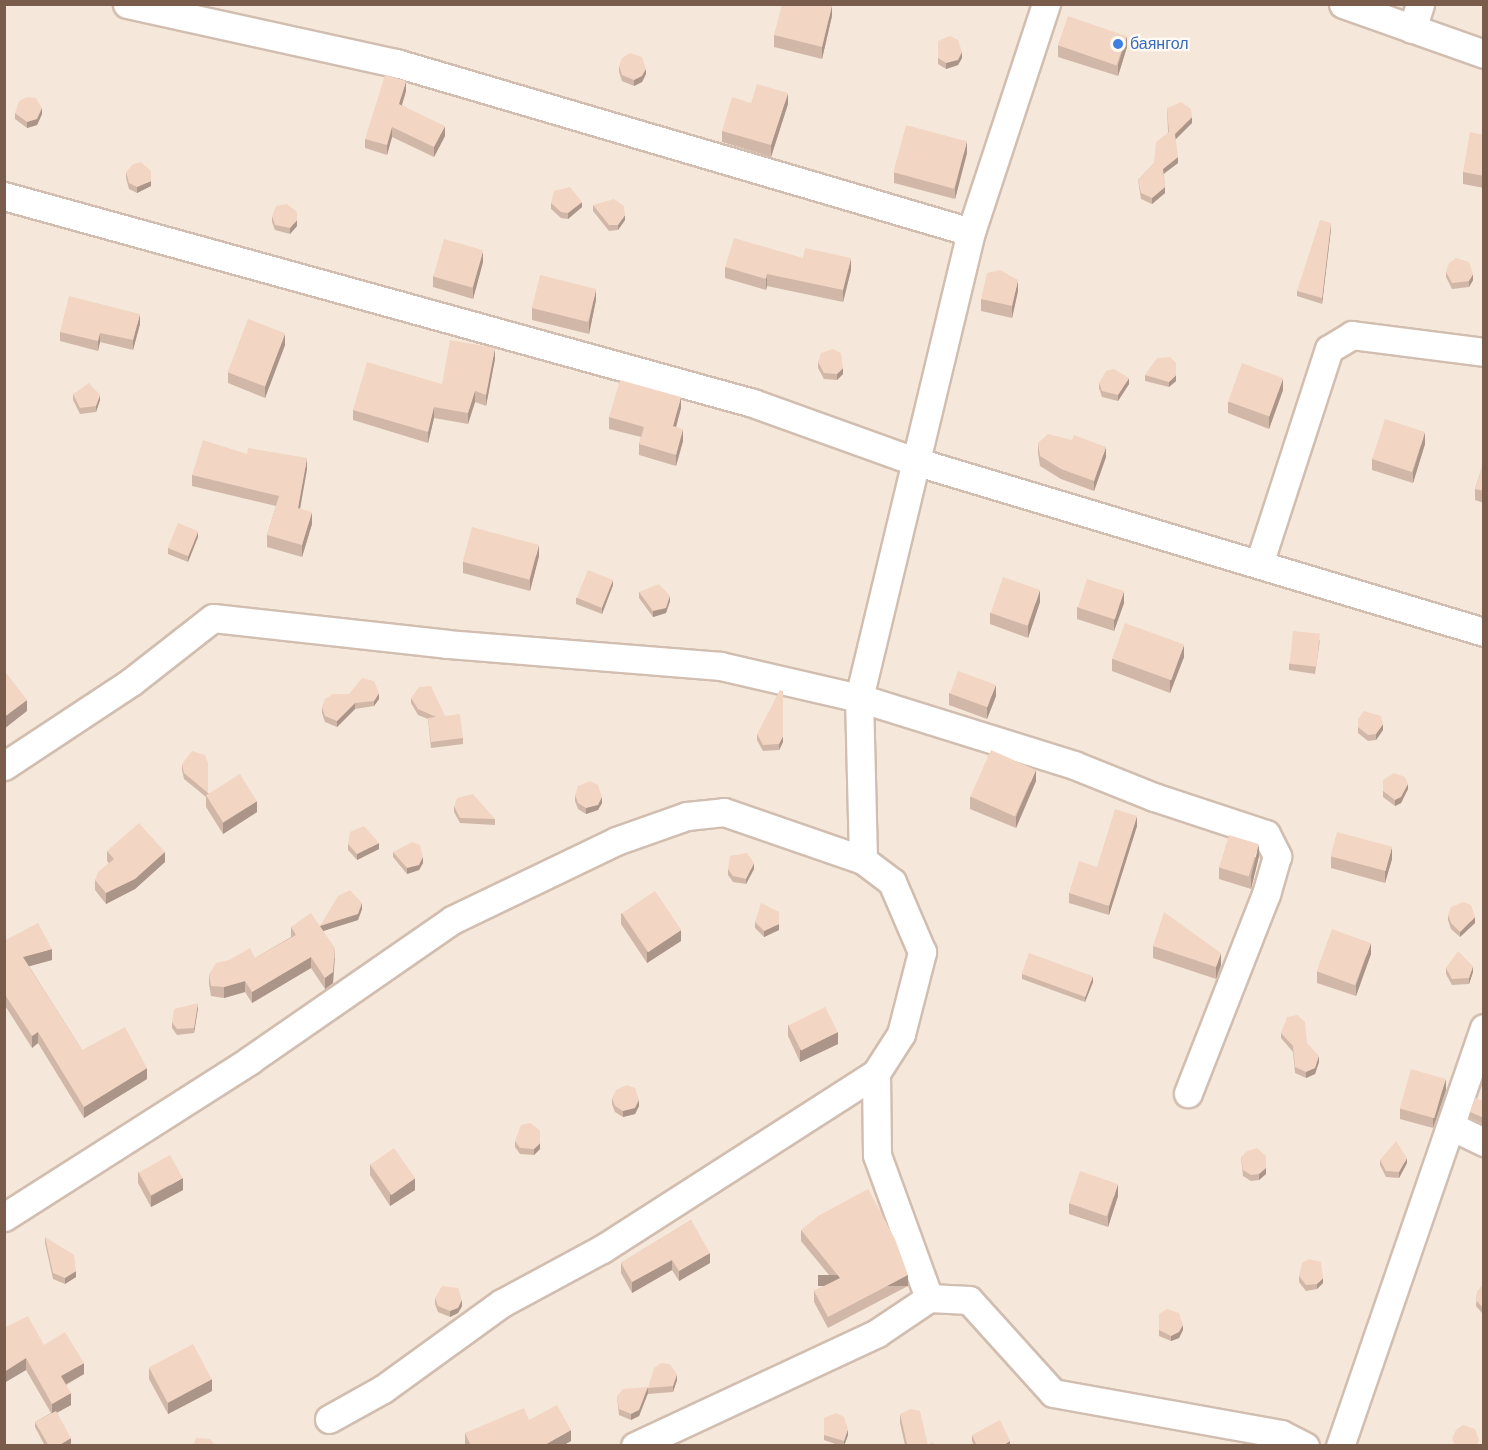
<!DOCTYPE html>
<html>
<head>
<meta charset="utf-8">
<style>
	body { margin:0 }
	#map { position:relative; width:1488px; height:1450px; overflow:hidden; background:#fdf6ec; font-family:Cabin,sans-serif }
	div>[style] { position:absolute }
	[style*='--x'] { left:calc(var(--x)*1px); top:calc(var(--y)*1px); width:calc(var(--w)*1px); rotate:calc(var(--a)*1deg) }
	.residential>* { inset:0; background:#f5e8da; transform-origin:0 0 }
	.roads { filter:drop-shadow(2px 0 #d1beb0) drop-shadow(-2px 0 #d1beb0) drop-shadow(0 2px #d1beb0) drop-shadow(0 -2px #d1beb0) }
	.minor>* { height:27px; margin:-13.5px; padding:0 13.5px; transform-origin:13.5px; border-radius:13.5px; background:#fff }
	.wall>* { inset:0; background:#d1b7a8 }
	.shaded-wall>* { inset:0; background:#aa9588; transform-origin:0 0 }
	.building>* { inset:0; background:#f3d5c3; transform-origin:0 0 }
	.dots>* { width:16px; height:16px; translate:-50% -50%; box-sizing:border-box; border:3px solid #fffaf3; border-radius:50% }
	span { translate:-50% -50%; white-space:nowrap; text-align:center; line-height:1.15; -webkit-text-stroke:4.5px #fffaf3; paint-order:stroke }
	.shop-label { font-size:16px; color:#366cbe }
	.left { translate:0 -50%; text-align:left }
	.frame { position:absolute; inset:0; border:6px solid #7a5c4d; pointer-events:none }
</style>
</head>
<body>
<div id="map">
	<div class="residential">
		<i style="left:5px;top:5px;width:1478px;height:1440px"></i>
	</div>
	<div class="roads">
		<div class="minor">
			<i style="--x:127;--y:4;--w:275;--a:12.4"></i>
			<i style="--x:396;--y:63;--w:599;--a:16.38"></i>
			<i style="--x:1343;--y:4;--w:150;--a:19.5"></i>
			<i style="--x:1412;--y:29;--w:26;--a:-72"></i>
			<i style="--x:4;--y:196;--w:777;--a:15.45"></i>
			<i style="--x:753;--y:403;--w:171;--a:19.8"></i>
			<i style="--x:914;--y:461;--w:595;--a:16.7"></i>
			<i style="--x:1259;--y:564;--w:226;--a:-72"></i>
			<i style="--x:1329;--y:349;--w:27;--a:-31"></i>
			<i style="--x:1352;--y:335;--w:133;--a:7.3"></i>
			<i style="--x:4;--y:766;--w:152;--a:-33.5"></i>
			<i style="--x:131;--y:682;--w:104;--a:-38"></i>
			<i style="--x:213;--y:618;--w:235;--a:6.3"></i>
			<i style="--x:447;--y:644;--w:274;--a:4.6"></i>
			<i style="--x:720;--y:666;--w:143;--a:13"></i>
			<i style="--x:859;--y:698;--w:479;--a:-76.5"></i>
			<i style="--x:971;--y:232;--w:240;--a:-71.8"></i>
			<i style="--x:1451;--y:1126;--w:37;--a:26"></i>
			<i style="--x:4;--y:1217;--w:292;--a:-32.5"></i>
			<i style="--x:250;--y:1060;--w:246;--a:-34.7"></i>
			<i style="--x:452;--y:920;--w:182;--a:-25.7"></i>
			<i style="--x:616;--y:841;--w:75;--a:-19.4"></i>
			<i style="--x:687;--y:816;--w:37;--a:-6"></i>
			<i style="--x:724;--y:812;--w:147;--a:19.1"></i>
			<i style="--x:929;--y:1298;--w:40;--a:2.9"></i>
			<i style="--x:969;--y:1300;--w:125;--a:47.9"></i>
			<i style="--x:1053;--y:1393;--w:232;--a:10.2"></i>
			<i style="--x:1281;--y:1434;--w:27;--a:27"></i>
			<i style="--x:329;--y:1419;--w:62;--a:-29.1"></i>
			<i style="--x:383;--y:1389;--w:147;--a:-35.9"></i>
			<i style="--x:502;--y:1303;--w:114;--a:-28.4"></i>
			<i style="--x:602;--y:1249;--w:326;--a:-32.7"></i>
			<i style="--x:876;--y:1073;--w:46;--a:-57.3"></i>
			<i style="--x:901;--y:1034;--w:85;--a:-75.6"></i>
			<i style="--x:922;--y:952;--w:76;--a:-113.2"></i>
			<i style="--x:892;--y:882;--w:36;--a:-143"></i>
			<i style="--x:863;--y:860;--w:162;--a:-91.4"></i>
			<i style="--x:859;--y:698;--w:225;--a:17.3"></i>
			<i style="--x:1074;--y:765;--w:86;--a:21.8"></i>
			<i style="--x:1154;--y:797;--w:118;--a:18.3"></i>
			<i style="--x:1266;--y:834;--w:25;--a:63"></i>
			<i style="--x:1277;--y:856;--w:40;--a:106"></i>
			<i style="--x:1266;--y:894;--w:214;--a:111.4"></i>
			<i style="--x:635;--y:1446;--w:267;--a:-25"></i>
			<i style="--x:877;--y:1333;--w:63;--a:-33.9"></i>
			<i style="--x:929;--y:1298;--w:152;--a:-110"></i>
			<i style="--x:877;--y:1155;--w:82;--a:-90.7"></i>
			<i style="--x:1340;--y:1446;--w:442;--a:-71"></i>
		</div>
	</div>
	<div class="wall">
		<i style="clip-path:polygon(832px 16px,822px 59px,774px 47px,774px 35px)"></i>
		<i style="clip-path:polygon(938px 41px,962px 58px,958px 65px,946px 69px,938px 64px)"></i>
		<i style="clip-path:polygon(1058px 45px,1127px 47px,1118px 76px,1058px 57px)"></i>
		<i style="clip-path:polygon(619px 66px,646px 74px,642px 82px,634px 86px,622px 81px,619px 72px)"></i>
		<i style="clip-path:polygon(406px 91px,402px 105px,445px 136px,434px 157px,392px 137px,387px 155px,365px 148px,365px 139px)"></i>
		<i style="clip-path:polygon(751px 103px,788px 104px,771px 157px,722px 142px,722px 131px)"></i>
		<i style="clip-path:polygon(1167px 108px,1192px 123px,1175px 139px,1178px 163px,1164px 174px,1165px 193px,1152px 204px,1141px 199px,1138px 180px,1154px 163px,1168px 132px)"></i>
		<i style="clip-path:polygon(15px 113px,42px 114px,37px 125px,27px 128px,15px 119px)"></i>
		<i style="clip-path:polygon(1484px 135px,1484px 188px,1463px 184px,1463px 172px)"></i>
		<i style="clip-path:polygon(967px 153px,955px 199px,894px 183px,894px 172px)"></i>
		<i style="clip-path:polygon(126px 172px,151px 186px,137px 193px,129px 189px,126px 178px)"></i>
		<i style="clip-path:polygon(551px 203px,582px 207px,568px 219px,561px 218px,551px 209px)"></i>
		<i style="clip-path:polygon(593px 205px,625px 220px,618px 230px,609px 231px,593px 211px)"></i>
		<i style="clip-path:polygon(272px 216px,297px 226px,290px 234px,275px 230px,272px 222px)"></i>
		<i style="clip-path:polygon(1331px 229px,1322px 304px,1297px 296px,1297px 291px)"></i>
		<i style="clip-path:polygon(803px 258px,851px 270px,843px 302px,767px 286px,766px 290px,725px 278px,725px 267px)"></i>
		<i style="clip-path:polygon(483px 262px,473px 299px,433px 287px,433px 276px)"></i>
		<i style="clip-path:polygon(1446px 272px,1473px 280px,1469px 287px,1452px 289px,1446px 277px)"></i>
		<i style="clip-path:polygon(1018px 291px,1012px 318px,981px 311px,981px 299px)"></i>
		<i style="clip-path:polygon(596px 300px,589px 334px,532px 320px,532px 308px)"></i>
		<i style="clip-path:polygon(140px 324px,133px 350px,100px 342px,98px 351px,60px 341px,60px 332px)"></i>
		<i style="clip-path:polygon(285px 345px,265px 398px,228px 383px,228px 372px)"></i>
		<i style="clip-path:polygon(495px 359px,486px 406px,475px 402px,468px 424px,434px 418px,428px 443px,353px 420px,353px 410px,442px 384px)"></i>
		<i style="clip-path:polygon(818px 362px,843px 374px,837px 380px,824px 379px,818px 368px)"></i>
		<i style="clip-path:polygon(1145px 375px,1176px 381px,1169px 387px,1145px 381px)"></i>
		<i style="clip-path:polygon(1099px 383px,1129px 384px,1118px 401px,1102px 397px,1099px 388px)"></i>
		<i style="clip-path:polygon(1283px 390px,1269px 429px,1228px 413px,1228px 402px)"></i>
		<i style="clip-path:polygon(73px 394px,100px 400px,96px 412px,80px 414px,73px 400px)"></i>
		<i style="clip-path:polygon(681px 408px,676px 427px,683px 441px,676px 466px,639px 455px,639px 444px,641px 437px,609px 429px,609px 417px)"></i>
		<i style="clip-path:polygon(1038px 443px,1106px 457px,1094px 491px,1061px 479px,1040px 466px,1038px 453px)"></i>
		<i style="clip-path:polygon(1425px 444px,1413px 483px,1372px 470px,1372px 459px)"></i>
		<i style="clip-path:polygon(247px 454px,307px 469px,300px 509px,312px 524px,302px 557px,267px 547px,267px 535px,276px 506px,192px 486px,192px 475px)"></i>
		<i style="clip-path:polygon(1484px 461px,1484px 503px,1475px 500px,1475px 489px)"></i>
		<i style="clip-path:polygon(198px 537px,188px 562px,168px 554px,168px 548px)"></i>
		<i style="clip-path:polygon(539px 556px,530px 591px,463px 573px,463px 562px)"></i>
		<i style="clip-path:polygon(613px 585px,602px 614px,576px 604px,576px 598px)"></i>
		<i style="clip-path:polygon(639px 592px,670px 601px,666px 613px,653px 617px,639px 598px)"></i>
		<i style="clip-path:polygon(1040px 602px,1028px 638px,990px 624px,990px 613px)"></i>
		<i style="clip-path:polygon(1124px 603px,1114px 631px,1077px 619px,1077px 607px)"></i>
		<i style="clip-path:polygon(1320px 640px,1315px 674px,1289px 670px,1289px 664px)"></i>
		<i style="clip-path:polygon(1184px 657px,1170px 693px,1112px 671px,1112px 659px)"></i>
		<i style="clip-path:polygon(949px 693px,996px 696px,987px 719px,949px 705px)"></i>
		<i style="clip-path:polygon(411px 698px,445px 716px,463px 738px,463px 744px,431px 748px,428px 719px,418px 715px,411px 703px)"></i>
		<i style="clip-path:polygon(379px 699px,374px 706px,355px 709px,337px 727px,325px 722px,322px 713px,322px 707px)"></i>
		<i style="clip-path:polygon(1358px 719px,1383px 730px,1376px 740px,1368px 741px,1358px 733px)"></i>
		<i style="clip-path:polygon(757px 734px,783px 742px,779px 750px,763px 751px,757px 740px)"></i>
		<i style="clip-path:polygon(182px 764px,208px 793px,257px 812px,223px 834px,206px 807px,206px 797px,184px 779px,182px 770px)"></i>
		<i style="clip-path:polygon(1383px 780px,1408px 789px,1401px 803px,1395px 806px,1383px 797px)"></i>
		<i style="clip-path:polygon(1036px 781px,1016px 828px,970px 809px,970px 797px)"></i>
		<i style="clip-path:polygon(575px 795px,602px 803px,598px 810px,586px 814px,578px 809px,575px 801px)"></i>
		<i style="clip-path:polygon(454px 806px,495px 819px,495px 825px,460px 823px,454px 812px)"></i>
		<i style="clip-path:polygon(1137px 826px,1109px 915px,1069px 903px,1069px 893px,1097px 867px)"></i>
		<i style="clip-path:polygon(348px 844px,379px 849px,357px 860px,348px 850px)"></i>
		<i style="clip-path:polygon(107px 851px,165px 862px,135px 889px,106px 904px,95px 890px,95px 880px,109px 863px,107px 861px)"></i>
		<i style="clip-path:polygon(393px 852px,423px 863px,419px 870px,407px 874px,393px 857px)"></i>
		<i style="clip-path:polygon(1259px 856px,1251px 889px,1219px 879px,1219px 867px)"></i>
		<i style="clip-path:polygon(1331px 856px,1392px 859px,1385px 883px,1331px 868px)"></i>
		<i style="clip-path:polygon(728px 869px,754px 869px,746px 884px,733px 882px,728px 875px)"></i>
		<i style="clip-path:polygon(362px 909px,358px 920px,323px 931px,335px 959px,333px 983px,325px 989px,311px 968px,252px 1003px,245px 992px,224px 998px,211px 996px,209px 984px,209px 974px,255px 958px,291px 937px,291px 927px,320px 926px)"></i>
		<i style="clip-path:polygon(779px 912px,779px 930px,764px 937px,755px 928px,755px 922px)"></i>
		<i style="clip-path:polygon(621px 913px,681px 941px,647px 963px,621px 924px)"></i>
		<i style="clip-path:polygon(1448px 915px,1475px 923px,1460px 937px,1451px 929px,1448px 920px)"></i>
		<i style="clip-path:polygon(4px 941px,52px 960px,29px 966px,82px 1050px,147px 1079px,84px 1118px,38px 1043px,32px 1048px,4px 1004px)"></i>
		<i style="clip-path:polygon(1153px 946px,1221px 965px,1216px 979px,1153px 958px)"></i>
		<i style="clip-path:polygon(1371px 954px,1356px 996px,1317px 983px,1317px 971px)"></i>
		<i style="clip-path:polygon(1446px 968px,1473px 972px,1469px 984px,1452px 985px,1446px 974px)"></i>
		<i style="clip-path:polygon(1022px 974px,1093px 982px,1085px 1002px,1022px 979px)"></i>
		<i style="clip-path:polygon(198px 1008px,194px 1033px,177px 1035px,172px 1028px,172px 1022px)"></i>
		<i style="clip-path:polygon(788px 1025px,838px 1044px,800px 1062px,788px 1036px)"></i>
		<i style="clip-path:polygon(1281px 1033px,1307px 1043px,1319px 1062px,1315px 1074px,1306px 1078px,1295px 1073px,1293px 1052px,1281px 1038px)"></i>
		<i style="clip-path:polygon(1446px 1090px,1433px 1128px,1400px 1119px,1400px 1108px)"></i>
		<i style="clip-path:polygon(612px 1098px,639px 1106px,635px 1114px,623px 1117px,615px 1112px,612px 1104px)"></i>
		<i style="clip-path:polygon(1484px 1101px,1484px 1124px,1470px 1118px,1470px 1112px)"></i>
		<i style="clip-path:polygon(515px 1141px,540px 1149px,534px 1155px,520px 1154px,515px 1147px)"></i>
		<i style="clip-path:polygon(1266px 1156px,1266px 1174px,1259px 1180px,1251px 1181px,1243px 1176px,1241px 1157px)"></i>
		<i style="clip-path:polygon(1380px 1160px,1407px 1163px,1399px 1178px,1386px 1177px,1380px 1165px)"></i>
		<i style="clip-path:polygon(370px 1164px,415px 1190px,390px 1206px,370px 1175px)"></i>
		<i style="clip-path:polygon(138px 1172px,183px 1190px,151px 1207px,138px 1183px)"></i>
		<i style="clip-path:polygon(1118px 1196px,1108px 1227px,1069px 1214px,1069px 1203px)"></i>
		<i style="clip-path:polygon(691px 1220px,710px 1263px,679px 1281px,672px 1270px,632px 1293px,621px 1273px,621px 1263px)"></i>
		<i style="clip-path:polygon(801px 1230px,908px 1286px,828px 1328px,814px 1302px,814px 1291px,834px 1281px,801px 1241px)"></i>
		<i style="clip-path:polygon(45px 1237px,76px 1277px,65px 1284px,53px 1279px,45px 1243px)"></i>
		<i style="clip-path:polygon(1299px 1276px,1323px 1283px,1317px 1289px,1306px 1291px,1299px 1282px)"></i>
		<i style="clip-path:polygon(1484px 1284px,1484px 1313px,1482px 1313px,1476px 1306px,1477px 1292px)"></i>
		<i style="clip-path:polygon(435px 1298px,462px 1306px,458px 1313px,450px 1317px,438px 1312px,435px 1304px)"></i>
		<i style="clip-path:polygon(1159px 1314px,1183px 1330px,1179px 1338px,1171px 1341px,1159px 1336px)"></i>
		<i style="clip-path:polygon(4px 1328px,44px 1345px,84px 1374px,66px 1385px,71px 1405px,57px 1413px,71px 1444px,68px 1446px,45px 1446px,35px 1427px,35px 1422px,51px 1413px,26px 1370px,4px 1383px)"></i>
		<i style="clip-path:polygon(149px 1368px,212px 1391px,168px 1414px,149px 1379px)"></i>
		<i style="clip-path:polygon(677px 1380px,673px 1392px,648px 1394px,648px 1388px)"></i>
		<i style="clip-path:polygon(648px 1393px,639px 1416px,631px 1420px,619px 1415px,617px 1396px)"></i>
		<i style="clip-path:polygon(900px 1414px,928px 1445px,905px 1445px,900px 1423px)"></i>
		<i style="clip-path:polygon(824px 1418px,848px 1435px,844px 1446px,841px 1446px,824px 1440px)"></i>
		<i style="clip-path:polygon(529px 1420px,571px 1441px,562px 1446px,466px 1446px,465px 1444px,465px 1433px)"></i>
		<i style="clip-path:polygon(972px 1435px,1010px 1446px,974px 1446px,972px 1441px)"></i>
	</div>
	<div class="shaded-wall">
		<i style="clip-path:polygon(832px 5px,832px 16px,822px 59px,822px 47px)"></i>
		<i style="clip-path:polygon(1127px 36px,1127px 47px,1118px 76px,1118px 65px)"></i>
		<i style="clip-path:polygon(962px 52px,962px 58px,958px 65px,946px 69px,946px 63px)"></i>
		<i style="clip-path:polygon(646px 69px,646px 74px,642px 82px,634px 86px,634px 80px)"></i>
		<i style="clip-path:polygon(406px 81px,406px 91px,399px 114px,399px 104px)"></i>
		<i style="clip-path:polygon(788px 93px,788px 104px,771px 157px,771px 145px)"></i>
		<i style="clip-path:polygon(42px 108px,42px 114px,37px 125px,27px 128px,27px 122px)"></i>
		<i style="clip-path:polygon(1192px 117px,1192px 123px,1175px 140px,1175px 134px)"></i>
		<i style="clip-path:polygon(445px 126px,445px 136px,434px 157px,434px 147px)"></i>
		<i style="clip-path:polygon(392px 127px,392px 137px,387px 155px,387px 145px)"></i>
		<i style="clip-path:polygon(967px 141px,967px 153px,955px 199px,955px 188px)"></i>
		<i style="clip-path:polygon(1178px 157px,1178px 163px,1163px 174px,1163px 169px)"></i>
		<i style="clip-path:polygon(151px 181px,151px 186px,137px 193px,137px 187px)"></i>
		<i style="clip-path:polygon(1165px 187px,1165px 193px,1152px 204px,1152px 198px)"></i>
		<i style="clip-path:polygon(582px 202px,582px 207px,568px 219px,568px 213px)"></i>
		<i style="clip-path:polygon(625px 215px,625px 220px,618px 230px,618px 225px)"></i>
		<i style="clip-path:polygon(297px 220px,297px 226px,290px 234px,290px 228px)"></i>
		<i style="clip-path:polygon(1331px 223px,1331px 229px,1322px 304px,1322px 298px)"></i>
		<i style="clip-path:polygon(483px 250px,483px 262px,473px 299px,473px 287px)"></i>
		<i style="clip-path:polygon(851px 258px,851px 270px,843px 302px,843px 290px)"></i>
		<i style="clip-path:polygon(767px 274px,767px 286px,766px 290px,766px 279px)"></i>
		<i style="clip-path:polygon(1473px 274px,1473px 280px,1469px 287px,1469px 281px)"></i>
		<i style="clip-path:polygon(1018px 280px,1018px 291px,1012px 318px,1012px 306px)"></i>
		<i style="clip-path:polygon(596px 289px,596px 300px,589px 334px,589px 322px)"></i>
		<i style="clip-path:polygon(140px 314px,140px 324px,133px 350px,133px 340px)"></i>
		<i style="clip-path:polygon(100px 333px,100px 342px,98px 351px,98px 341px)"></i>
		<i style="clip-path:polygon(285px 333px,285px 345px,265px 398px,265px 387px)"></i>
		<i style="clip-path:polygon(495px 348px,495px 359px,486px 406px,486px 395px)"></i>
		<i style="clip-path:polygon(843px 368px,843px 374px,837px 380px,837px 374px)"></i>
		<i style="clip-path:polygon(1176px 375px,1176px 381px,1169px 387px,1169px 382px)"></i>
		<i style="clip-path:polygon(1129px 378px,1129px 384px,1118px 401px,1118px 395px)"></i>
		<i style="clip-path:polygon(1283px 378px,1283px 390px,1269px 429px,1269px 417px)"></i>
		<i style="clip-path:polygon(475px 391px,475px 402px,468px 424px,468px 413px)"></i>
		<i style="clip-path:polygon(100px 395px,100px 400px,96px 412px,96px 406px)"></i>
		<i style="clip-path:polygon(681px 397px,681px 408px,673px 438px,673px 426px)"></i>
		<i style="clip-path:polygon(434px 407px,434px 418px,428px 443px,428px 432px)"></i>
		<i style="clip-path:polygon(683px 429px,683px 441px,676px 466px,676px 455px)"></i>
		<i style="clip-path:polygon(1425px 432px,1425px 444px,1413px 483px,1413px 472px)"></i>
		<i style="clip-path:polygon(1106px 447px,1106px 457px,1094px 491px,1094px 481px)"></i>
		<i style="clip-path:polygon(307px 458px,307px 469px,298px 520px,298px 508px)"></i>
		<i style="clip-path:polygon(312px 512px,312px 524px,302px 557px,302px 545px)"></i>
		<i style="clip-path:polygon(198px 531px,198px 537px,188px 562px,188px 556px)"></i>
		<i style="clip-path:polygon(539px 545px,539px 556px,530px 591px,530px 579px)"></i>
		<i style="clip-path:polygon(613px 580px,613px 585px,602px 614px,602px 608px)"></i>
		<i style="clip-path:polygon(1040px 590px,1040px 602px,1028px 638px,1028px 626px)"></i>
		<i style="clip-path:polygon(1124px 591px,1124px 603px,1114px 631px,1114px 620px)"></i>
		<i style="clip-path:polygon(670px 596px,670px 601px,666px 613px,653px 617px,653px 611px)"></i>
		<i style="clip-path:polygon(1184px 645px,1184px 657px,1170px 693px,1170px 681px)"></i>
		<i style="clip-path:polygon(996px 685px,996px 696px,987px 719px,987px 707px)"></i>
		<i style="clip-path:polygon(379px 693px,379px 699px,374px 706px,374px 701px)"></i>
		<i style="clip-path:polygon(27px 700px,27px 711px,4px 729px,4px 717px)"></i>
		<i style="clip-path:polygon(355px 703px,355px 709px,337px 727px,337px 721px)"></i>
		<i style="clip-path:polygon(1383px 724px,1383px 730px,1376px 740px,1376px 734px)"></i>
		<i style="clip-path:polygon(783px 736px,783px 742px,779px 750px,779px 744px)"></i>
		<i style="clip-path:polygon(1036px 770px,1036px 781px,1016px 828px,1016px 817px)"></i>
		<i style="clip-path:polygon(1408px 784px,1408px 789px,1401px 803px,1395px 806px,1395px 800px)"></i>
		<i style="clip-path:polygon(602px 797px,602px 803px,598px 810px,586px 814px,586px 808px)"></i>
		<i style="clip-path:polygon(257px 801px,257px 812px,223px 834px,223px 823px)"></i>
		<i style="clip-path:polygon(1137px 816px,1137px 826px,1109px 915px,1109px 906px)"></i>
		<i style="clip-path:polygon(379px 843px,379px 849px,357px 860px,357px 854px)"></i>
		<i style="clip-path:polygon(1259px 844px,1259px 856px,1251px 889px,1251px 877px)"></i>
		<i style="clip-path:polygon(1392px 847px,1392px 859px,1385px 883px,1385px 871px)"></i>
		<i style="clip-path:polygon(165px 852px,165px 862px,135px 889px,106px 904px,106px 893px)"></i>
		<i style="clip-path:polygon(423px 857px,423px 863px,419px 870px,407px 874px,407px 868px)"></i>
		<i style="clip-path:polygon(754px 863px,754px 869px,746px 884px,746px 879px)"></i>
		<i style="clip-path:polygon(362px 903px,362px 909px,358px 920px,320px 932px,320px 926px)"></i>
		<i style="clip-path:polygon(1475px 917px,1475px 923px,1460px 937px,1460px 932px)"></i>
		<i style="clip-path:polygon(779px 924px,779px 930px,764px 937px,764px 931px)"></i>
		<i style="clip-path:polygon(681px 930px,681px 941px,647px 963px,647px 952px)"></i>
		<i style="clip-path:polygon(1371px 943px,1371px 954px,1356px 996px,1356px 985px)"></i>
		<i style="clip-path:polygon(335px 948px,333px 983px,325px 989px,325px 978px)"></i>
		<i style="clip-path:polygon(52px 949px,52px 960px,23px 968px,23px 957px)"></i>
		<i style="clip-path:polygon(1221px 953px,1221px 965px,1216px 979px,1216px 967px)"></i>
		<i style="clip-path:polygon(311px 957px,311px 968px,252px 1003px,252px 992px)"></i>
		<i style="clip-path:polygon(1473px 966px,1473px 972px,1469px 984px,1469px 978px)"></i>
		<i style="clip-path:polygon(1093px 976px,1093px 982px,1085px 1002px,1085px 997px)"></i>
		<i style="clip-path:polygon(245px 981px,245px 992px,224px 998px,224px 987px)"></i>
		<i style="clip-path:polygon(198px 1003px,198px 1008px,194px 1033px,194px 1028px)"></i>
		<i style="clip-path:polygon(38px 1032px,38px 1043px,32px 1048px,32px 1036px)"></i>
		<i style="clip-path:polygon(838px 1032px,838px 1044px,800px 1062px,800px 1050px)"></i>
		<i style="clip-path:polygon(1319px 1056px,1319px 1062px,1315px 1074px,1306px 1078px,1306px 1072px)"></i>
		<i style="clip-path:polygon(147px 1068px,147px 1079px,84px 1118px,84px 1107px)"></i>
		<i style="clip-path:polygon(1446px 1079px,1446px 1090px,1433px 1128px,1433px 1116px)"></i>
		<i style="clip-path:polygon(639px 1100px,639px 1106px,635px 1114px,623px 1117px,623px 1111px)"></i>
		<i style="clip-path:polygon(540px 1143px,540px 1149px,534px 1155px,534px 1149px)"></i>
		<i style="clip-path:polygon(1407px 1158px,1407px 1163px,1399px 1178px,1399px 1172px)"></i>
		<i style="clip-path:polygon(1266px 1168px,1266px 1174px,1259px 1180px,1259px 1174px)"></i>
		<i style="clip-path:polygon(183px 1178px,183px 1190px,151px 1207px,151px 1196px)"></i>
		<i style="clip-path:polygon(415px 1178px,415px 1190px,390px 1206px,390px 1195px)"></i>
		<i style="clip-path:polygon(1118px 1184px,1118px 1196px,1108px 1227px,1108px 1216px)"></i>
		<i style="clip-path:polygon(710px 1253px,710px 1263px,679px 1281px,679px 1271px)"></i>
		<i style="clip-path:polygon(672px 1260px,672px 1270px,632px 1293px,632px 1282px)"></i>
		<i style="clip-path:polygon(76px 1271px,76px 1277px,65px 1284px,65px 1278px)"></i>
		<i style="left:908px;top:1275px;width:11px;height:90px;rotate:90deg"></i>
		<i style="clip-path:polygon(1323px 1278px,1323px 1283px,1317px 1289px,1317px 1284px)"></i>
		<i style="clip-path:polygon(462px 1300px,462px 1306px,458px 1313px,450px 1317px,450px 1311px)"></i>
		<i style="clip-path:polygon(1183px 1325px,1183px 1330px,1179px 1338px,1171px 1341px,1171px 1336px)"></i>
		<i style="clip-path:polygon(26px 1358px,26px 1370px,4px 1383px,4px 1372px)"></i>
		<i style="clip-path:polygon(84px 1363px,84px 1374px,61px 1387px,61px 1376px)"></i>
		<i style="clip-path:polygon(677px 1374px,677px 1380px,673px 1392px,673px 1386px)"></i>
		<i style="clip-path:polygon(212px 1379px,212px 1391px,168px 1414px,168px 1403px)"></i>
		<i style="clip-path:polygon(648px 1387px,648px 1393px,639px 1416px,631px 1420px,631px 1414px)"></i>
		<i style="clip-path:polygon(71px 1393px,71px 1405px,52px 1415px,52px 1404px)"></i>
		<i style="clip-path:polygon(848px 1429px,848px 1435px,844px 1446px,844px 1441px)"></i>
		<i style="clip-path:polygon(571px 1430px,571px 1441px,562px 1446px,543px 1446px)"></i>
		<i style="clip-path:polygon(71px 1438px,71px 1444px,68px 1446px,58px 1446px)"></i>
		<i style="clip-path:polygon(1010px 1441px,1010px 1446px,1002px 1446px)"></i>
	</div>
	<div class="building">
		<i style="clip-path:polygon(782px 4px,832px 5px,822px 47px,774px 35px)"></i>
		<i style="left:1068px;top:16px;width:62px;height:31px;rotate:19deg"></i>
		<i style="clip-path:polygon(950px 36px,958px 40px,962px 52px,958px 60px,946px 63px,938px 58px,938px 41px)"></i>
		<i style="clip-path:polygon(630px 53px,642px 57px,646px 69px,642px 76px,634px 80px,622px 75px,619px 66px,622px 58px)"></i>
		<i style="clip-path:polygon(385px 75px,406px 81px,399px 104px,445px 126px,434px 147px,392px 127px,387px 145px,365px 139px)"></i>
		<i style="clip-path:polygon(757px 84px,788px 93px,771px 145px,722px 131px,732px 97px,751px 103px)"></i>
		<i style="clip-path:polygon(27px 97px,36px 98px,42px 108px,37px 119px,27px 122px,15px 113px,19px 101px)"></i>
		<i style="clip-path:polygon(1181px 102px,1191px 109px,1192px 117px,1175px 134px,1178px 157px,1163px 169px,1165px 187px,1152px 198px,1141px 193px,1138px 180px,1154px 163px,1156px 142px,1169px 132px,1167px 108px)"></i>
		<i style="left:906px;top:125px;width:63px;height:49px;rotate:15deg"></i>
		<i style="clip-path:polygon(1470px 132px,1484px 135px,1484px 176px,1463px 172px)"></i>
		<i style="clip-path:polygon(141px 162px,151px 171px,151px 181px,137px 187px,129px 183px,126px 172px,133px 164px)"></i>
		<i style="clip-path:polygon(570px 187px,582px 202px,568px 213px,561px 212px,551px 203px,554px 191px)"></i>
		<i style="clip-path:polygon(614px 199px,624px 206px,625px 215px,618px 225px,609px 225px,593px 205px)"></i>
		<i style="clip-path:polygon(287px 204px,297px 212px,297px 220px,290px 228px,275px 225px,272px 216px,276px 206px)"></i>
		<i style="clip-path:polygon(1320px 220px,1331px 223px,1322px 298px,1297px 291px)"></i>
		<i style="clip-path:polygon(734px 238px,803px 258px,805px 248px,851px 258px,843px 290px,767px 274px,766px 279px,725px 267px)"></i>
		<i style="left:444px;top:239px;width:41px;height:39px;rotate:16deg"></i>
		<i style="clip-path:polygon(1456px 258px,1469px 262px,1473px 274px,1469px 281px,1452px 283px,1446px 272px,1449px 263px)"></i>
		<i style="clip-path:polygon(1000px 270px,1018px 280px,1012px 306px,981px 299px,987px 273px)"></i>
		<i style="left:540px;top:275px;width:58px;height:34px;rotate:14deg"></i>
		<i style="clip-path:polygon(69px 296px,140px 314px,133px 340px,100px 333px,98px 341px,60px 332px)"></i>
		<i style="left:248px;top:319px;width:40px;height:57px;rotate:21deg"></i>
		<i style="clip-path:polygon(450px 340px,495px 348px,486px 395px,475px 391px,468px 413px,434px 407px,428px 432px,353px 410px,367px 362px,442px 384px)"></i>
		<i style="clip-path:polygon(833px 349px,841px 353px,843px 368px,837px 374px,824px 373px,818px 362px,821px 353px)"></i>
		<i style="clip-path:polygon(1170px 357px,1176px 363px,1176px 375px,1169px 382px,1145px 375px,1157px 358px)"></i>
		<i style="left:1242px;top:363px;width:44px;height:41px;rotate:20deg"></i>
		<i style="clip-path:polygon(1114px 369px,1129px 378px,1118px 395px,1102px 391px,1099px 383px,1106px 371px)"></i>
		<i style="clip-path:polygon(620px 380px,681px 397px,673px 426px,683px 429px,676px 455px,639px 444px,644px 427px,609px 417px)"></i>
		<i style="clip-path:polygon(89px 383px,100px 395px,96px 406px,80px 408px,73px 394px)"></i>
		<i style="left:1385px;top:419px;width:42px;height:42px;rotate:18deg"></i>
		<i style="clip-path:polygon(1048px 434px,1072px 440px,1074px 435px,1106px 447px,1094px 481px,1061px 469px,1040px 456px,1038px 443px)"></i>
		<i style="clip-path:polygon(203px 440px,247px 454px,248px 448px,307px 458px,298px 508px,312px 512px,302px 545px,267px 535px,279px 496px,192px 475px)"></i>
		<i style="clip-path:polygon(1484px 461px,1484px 491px,1475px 489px)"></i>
		<i style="left:178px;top:523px;width:22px;height:27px;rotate:22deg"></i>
		<i style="left:472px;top:527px;width:69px;height:36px;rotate:15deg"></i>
		<i style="left:588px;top:570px;width:27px;height:30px;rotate:22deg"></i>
		<i style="left:1003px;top:577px;width:39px;height:38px;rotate:19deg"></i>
		<i style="left:1087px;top:579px;width:39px;height:30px;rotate:18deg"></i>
		<i style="clip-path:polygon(659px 584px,670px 596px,666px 608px,653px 611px,639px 592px)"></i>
		<i style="left:1125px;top:623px;width:63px;height:38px;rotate:20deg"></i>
		<i style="left:1293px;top:631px;width:27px;height:33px;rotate:6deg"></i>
		<i style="clip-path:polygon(4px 670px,27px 700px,4px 717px)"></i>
		<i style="left:958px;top:671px;width:40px;height:24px;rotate:20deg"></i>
		<i style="clip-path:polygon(362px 678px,374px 681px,379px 693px,374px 701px,355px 703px,337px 721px,325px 716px,322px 707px,325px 699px,333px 694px,349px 694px)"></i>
		<i style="clip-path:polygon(431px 686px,445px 716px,460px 714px,463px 738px,431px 742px,428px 718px,436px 717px,418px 709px,411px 698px,419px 687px)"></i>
		<i style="clip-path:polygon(780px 690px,783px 691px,783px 736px,779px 744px,763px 745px,757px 734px)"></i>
		<i style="clip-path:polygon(1364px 711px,1381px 716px,1383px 724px,1376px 734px,1368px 735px,1358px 727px,1358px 719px)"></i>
		<i style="left:991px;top:750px;width:49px;height:51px;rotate:24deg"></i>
		<i style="clip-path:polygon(192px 751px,205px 755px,208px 763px,208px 793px,184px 773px,182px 764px)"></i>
		<i style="clip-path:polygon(1394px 773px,1405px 777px,1408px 784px,1401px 797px,1395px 800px,1383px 791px,1383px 780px)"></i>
		<i style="left:240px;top:774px;width:32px;height:40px;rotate:58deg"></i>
		<i style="clip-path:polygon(590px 781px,598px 785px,602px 797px,598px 805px,586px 808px,578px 803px,575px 795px,578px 786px)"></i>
		<i style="clip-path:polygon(473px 794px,495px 819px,460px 818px,454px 806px,457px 798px)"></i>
		<i style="clip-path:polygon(1115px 809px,1137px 816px,1109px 906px,1069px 893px,1079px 861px,1097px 867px)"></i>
		<i style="clip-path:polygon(139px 823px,165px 852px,135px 879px,106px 893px,95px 880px,98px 872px,114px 859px,107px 851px)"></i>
		<i style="clip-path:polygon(364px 826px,379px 843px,357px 854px,348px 844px,350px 832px)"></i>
		<i style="left:1337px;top:832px;width:57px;height:25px;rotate:15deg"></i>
		<i style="left:1229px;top:835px;width:31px;height:34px;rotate:17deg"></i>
		<i style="clip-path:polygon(412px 842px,420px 845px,423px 857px,419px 865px,407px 868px,393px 852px)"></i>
		<i style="clip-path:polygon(747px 853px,754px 863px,746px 879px,733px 876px,728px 869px,730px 856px)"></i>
		<i style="clip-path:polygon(350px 890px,362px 903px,358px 914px,320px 926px,338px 896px)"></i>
		<i style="left:655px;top:891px;width:47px;height:40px;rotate:56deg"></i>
		<i style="clip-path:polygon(1463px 902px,1471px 905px,1475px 917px,1460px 932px,1451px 923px,1448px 915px,1451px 907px)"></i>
		<i style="clip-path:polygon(761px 903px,779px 912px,779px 924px,764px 931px,755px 922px)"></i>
		<i style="clip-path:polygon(1164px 912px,1221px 953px,1216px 967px,1153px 946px)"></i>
		<i style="clip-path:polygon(311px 913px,335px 948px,333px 972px,325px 978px,311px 957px,252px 992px,245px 981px,224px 987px,211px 986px,209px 974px,216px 963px,229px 960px,250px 948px,255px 958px,296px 935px,291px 927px)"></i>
		<i style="clip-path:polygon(38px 923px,52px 949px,23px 957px,82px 1050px,125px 1027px,147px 1068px,84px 1107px,38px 1032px,32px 1036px,4px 993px,4px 941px)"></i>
		<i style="left:1332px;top:929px;width:41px;height:45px;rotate:20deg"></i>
		<i style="clip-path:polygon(1458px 951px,1473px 966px,1469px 978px,1452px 979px,1446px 968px)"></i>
		<i style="left:1029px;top:953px;width:68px;height:22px;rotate:20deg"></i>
		<i style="clip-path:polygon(198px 1003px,194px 1028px,177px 1029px,172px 1022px,174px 1009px)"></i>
		<i style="left:825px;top:1007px;width:28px;height:41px;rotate:63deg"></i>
		<i style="clip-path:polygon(1298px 1015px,1305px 1022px,1307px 1043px,1319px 1056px,1315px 1068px,1306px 1072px,1295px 1067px,1293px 1046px,1281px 1033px,1287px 1017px)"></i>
		<i style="left:1411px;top:1069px;width:36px;height:41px;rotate:16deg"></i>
		<i style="clip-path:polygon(627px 1085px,635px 1088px,639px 1100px,635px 1108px,623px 1111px,615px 1106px,612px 1098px,616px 1090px)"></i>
		<i style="clip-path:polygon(1475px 1098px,1484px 1101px,1484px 1118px,1470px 1112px)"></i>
		<i style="clip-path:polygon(530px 1123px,540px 1130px,540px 1143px,534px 1149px,520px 1148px,515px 1141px,521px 1125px)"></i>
		<i style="clip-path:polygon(1396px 1141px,1407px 1158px,1399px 1172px,1386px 1171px,1380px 1160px)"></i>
		<i style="left:394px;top:1148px;width:37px;height:29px;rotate:55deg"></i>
		<i style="clip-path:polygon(1257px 1148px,1266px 1156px,1266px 1168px,1259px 1174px,1251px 1175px,1243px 1170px,1241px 1157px,1247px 1151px)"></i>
		<i style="left:170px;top:1155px;width:26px;height:36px;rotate:61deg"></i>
		<i style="left:1080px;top:1171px;width:40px;height:34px;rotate:19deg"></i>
		<i style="clip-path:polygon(868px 1189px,895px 1239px,908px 1275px,828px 1317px,814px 1291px,840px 1278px,801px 1230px,818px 1216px)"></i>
		<i style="clip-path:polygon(691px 1220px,710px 1253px,679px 1271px,672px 1260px,632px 1282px,621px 1263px)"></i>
		<i style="clip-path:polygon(45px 1237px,74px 1255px,76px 1271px,65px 1278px,53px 1273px)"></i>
		<i style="clip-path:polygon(1309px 1259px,1321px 1262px,1323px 1278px,1317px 1284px,1306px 1285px,1299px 1276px,1302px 1263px)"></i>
		<i style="clip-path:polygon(1484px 1284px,1484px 1308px,1482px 1307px,1476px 1300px,1477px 1292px)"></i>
		<i style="clip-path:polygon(442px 1286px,458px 1288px,462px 1300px,458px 1308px,450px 1311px,438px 1306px,435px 1298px)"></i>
		<i style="clip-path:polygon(1167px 1309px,1179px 1313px,1183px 1325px,1179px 1332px,1171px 1336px,1159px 1330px,1159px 1314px)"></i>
		<i style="clip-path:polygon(28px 1316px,44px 1345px,65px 1332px,84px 1363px,61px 1376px,71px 1393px,52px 1404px,26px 1358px,4px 1372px,4px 1328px)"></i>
		<i style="left:193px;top:1344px;width:40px;height:50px;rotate:62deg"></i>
		<i style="clip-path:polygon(661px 1363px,670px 1364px,677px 1374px,673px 1386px,648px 1388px,654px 1368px)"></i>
		<i style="clip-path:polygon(648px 1387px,639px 1410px,631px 1414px,619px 1409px,617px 1396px,623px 1389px)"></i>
		<i style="clip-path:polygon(557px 1405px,571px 1430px,543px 1446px,471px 1446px,465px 1433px,524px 1408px,529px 1420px)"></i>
		<i style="clip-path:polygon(911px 1409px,920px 1411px,928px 1445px,933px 1442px,935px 1446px,903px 1446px,907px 1444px,900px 1414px)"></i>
		<i style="clip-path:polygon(56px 1411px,71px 1438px,58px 1446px,49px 1446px,35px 1422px)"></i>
		<i style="clip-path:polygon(836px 1413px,844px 1417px,848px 1429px,844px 1441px,824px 1435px,824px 1418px)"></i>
		<i style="clip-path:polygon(1000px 1420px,1010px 1441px,1002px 1446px,977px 1446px,972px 1435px)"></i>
		<i style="clip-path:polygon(1463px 1425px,1475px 1429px,1479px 1440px,1477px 1446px,1455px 1446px,1452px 1438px,1456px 1430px)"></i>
		<i style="clip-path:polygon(196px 1438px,210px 1439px,216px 1446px,193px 1446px)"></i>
	</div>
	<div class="dots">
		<i style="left:1118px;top:44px;background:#3f7fe0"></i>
	</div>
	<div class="shop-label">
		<span class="left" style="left:1130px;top:44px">баянгол</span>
	</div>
	<div class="frame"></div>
</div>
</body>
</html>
